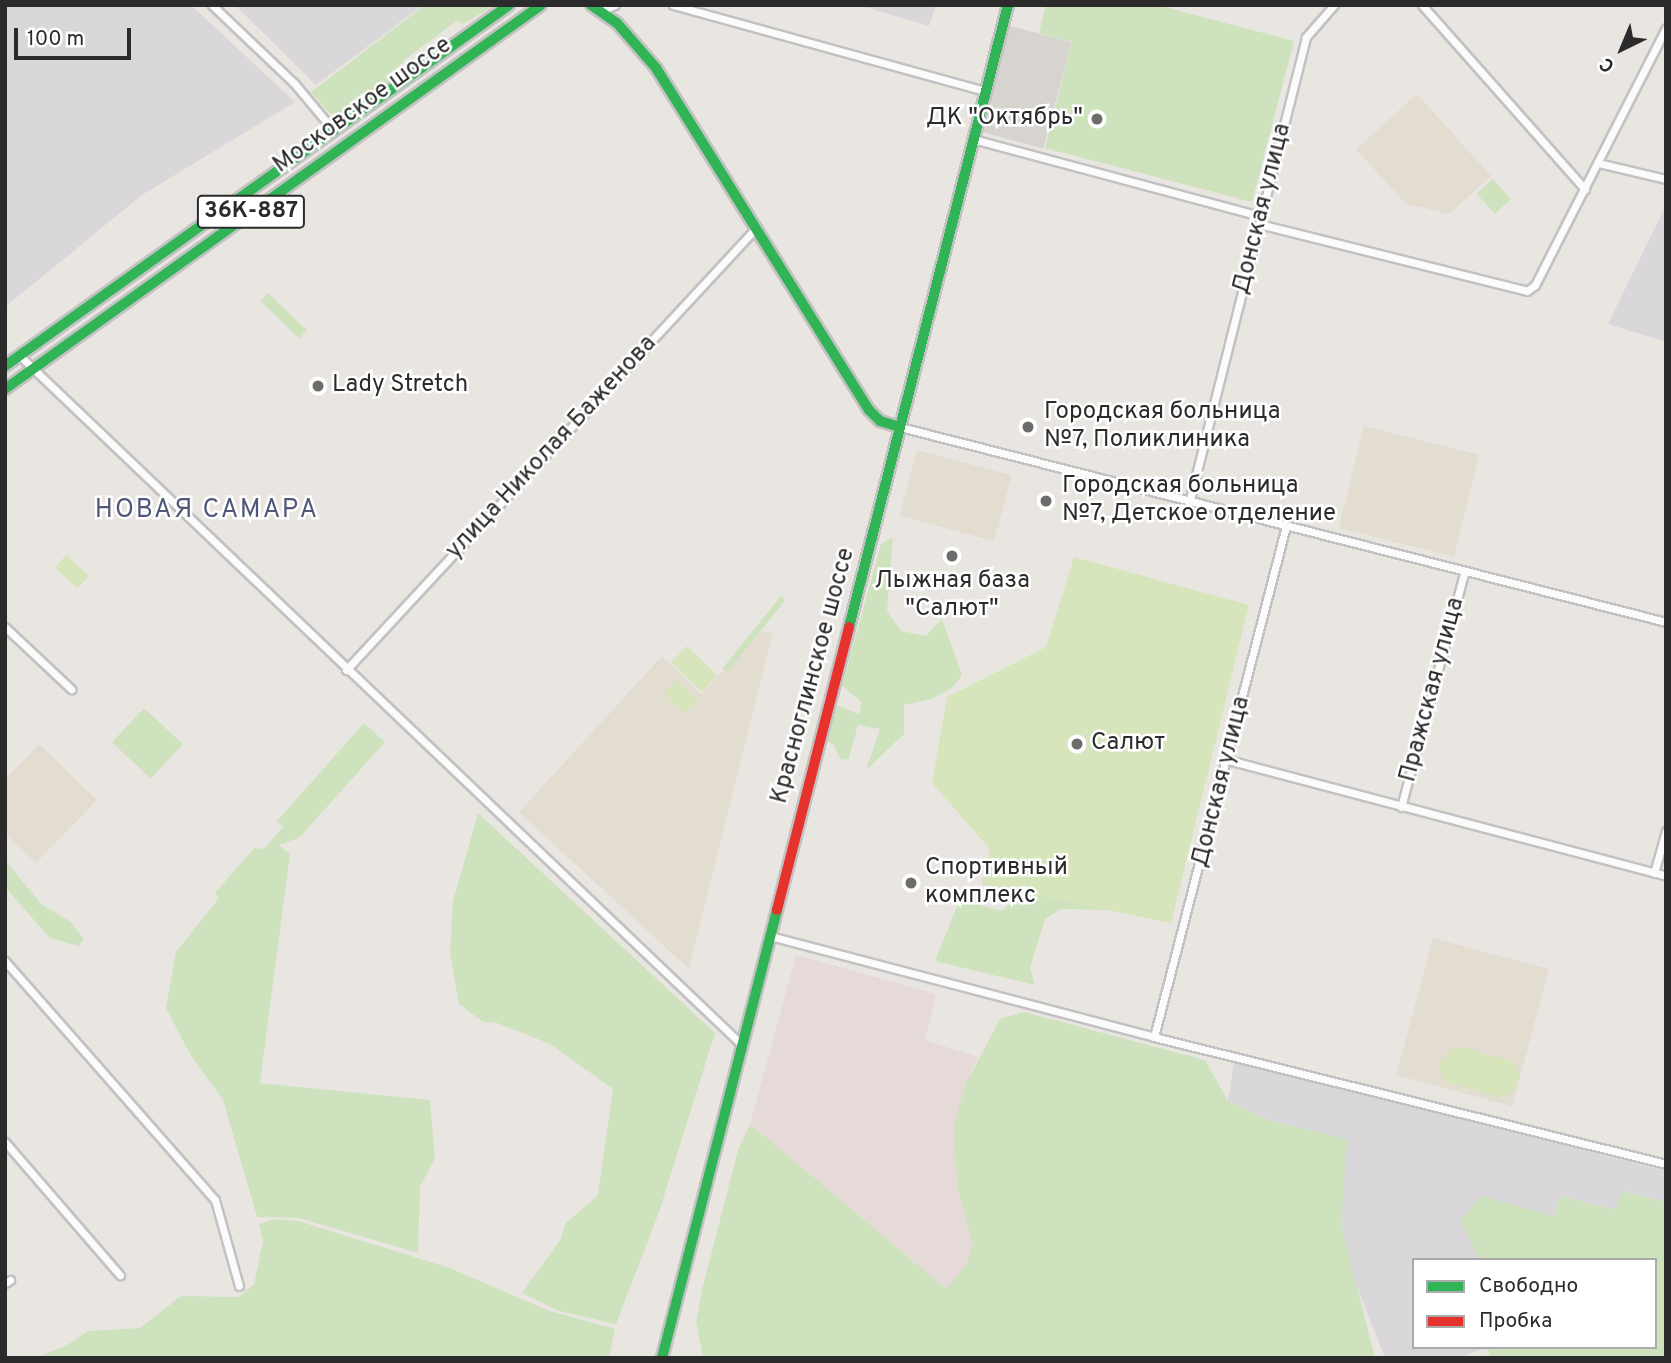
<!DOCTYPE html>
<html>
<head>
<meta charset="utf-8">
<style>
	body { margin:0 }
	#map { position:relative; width:1671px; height:1363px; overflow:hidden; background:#e9e6e2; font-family:Overpass,sans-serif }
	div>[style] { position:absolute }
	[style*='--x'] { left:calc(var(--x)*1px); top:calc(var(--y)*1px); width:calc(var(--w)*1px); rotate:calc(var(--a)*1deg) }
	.industrial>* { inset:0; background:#d9d7d9 }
	.education>* { inset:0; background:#e3dcd1; transform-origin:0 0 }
	.medical>* { inset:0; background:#e6dad9 }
	.green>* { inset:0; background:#cee2be; transform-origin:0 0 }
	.pitch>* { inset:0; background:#d7e5bc; transform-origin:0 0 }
	.plaza>* { inset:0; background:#d7d4d0; transform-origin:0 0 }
	.roads { filter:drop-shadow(2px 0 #c3c2c2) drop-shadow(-2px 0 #c3c2c2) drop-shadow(0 2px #c3c2c2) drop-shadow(0 -2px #c3c2c2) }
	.street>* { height:7px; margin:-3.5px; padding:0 3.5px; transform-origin:3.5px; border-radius:3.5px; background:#fcfbfb }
	.fast>* { height:10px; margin:-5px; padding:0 5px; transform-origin:5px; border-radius:5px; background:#30b455 }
	.jam>* { height:10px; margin:-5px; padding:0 5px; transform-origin:5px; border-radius:5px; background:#e5322d }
	.dots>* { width:19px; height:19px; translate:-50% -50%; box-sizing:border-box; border:4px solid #fff; border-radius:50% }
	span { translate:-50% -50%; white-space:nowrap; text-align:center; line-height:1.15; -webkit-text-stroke:5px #fff; paint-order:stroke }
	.shield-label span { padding:2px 5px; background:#fff; border:2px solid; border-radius:5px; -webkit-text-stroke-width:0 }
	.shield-label { font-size:23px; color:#2b2b2b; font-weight:700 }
	.street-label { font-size:24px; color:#2b2b2b }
	.poi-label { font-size:24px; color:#2b2b2b }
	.right { translate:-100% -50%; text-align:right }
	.left { translate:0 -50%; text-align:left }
	.neighbourhood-label { font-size:26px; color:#4f5879; letter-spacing:2px }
	.frame { position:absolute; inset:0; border:7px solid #2b2b2b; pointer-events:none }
	.legend { position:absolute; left:1412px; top:1258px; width:245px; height:91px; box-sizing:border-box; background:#fff; border:2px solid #aaa; margin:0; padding:9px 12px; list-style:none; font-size:21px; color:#2b2b2b }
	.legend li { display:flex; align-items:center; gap:14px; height:35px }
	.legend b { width:35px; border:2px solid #aaa }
	.north { position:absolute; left:1587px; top:14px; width:70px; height:70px; -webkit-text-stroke:5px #fff; paint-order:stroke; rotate:223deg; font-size:19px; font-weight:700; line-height:28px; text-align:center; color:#2b2b2b }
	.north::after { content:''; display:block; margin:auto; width:24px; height:32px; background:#2b2b2b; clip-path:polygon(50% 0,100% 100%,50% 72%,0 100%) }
	.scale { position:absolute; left:14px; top:28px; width:117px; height:32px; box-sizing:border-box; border:4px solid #2b2b2b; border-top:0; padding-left:9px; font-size:21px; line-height:24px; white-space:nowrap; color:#2b2b2b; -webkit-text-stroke:5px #fff; paint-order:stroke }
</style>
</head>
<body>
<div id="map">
	<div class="industrial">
		<i style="clip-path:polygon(5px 5px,191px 5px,295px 102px,142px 195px,5px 307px)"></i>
		<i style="clip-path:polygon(235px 5px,423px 5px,316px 85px)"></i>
		<i style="clip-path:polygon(858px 5px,936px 5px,929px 26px)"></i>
		<i style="clip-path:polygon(1666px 205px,1666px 342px,1608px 324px)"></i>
		<i style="clip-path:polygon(1234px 1062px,1666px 1171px,1666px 1202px,1623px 1191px,1616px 1210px,1561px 1196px,1554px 1216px,1461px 1221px,1480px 1260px,1414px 1260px,1414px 1347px,1487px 1348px,1458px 1358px,1385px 1358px,1353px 1277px,1341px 1224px,1346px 1139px,1271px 1121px,1228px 1101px)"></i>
	</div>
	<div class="education">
		<i style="clip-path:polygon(1417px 94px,1491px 176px,1449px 214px,1405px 203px,1356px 149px)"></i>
		<i style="left:1364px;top:426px;width:119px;height:105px;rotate:14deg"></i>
		<i style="left:917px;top:450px;width:98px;height:68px;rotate:15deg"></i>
		<i style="clip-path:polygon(761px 631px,773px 633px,689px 969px,519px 812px,662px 656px,701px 694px)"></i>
		<i style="clip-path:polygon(39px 744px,97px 800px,36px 863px,5px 834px,5px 779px)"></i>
		<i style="left:1433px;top:938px;width:120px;height:142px;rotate:15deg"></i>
	</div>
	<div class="medical">
		<i style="clip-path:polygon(796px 955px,936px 994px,925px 1040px,978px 1057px,965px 1085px,958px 1190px,973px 1245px,965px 1266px,946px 1289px,750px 1124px)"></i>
	</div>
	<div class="green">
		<i style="clip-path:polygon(425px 5px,496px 5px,463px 24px,458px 20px,404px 60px,390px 81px,339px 116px,329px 113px,311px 92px)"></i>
		<i style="clip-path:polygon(1046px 5px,1157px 5px,1294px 41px,1252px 202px,1045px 148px,1072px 42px,1039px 33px)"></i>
		<i style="left:1493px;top:179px;width:27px;height:22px;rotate:48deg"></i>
		<i style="left:268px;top:293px;width:54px;height:11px;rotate:44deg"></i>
		<i style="clip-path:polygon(893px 537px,887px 611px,901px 631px,926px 636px,942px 619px,962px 675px,952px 688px,932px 699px,904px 705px,904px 734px,866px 770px,880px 729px,858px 725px,848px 760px,840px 759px,834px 745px,825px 740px,837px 705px,860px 715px,861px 702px,842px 686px,881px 544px)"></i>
		<i style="left:781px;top:596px;width:6px;height:93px;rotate:39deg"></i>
		<i style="left:144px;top:708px;width:53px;height:47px;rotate:43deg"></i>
		<i style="clip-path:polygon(364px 723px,385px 742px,299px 838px,279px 845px,290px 854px,260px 1083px,430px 1100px,435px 1158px,420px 1187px,418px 1253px,299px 1218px,257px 1217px,223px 1100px,190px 1054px,166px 1008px,176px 952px,219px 898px,215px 893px,254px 848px,264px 849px,283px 827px,277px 821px)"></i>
		<i style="clip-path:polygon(478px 813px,715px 1033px,659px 1212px,616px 1324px,559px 1311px,522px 1293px,560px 1240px,566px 1223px,598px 1195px,613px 1089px,550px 1044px,497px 1023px,483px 1022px,459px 1004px,450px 953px,453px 901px)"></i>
		<i style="clip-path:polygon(5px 860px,41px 904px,71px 922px,84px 939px,79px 946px,50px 938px,5px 887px)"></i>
		<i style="clip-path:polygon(1029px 890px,1113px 910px,1061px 909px,1045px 919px,1030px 968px,1035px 985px,935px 961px,960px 899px,1001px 911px)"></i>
		<i style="clip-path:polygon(1024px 1012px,1205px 1060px,1228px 1101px,1271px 1121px,1347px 1139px,1341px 1224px,1375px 1358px,703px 1358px,696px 1321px,703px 1286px,738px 1150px,750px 1124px,946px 1289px,965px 1266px,973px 1245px,958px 1190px,953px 1129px,965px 1085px,1000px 1019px)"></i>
		<i style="clip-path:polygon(1622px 1191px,1666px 1202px,1666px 1358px,1491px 1358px,1487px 1347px,1655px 1347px,1655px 1260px,1480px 1260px,1460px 1221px,1481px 1196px,1554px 1216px,1561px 1196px,1616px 1210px)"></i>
		<i style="clip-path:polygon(275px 1219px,298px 1221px,450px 1268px,547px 1310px,615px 1329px,609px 1358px,35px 1358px,66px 1346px,88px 1331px,140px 1328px,181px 1296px,239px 1297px,254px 1284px,263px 1241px,259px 1224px)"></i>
	</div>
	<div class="pitch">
		<i style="left:66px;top:555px;width:31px;height:17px;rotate:42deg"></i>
		<i style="clip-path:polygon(1074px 557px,1249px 605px,1171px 923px,982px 884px,990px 849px,932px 783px,947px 697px,1046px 647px)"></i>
		<i style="left:687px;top:646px;width:42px;height:23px;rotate:44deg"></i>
		<i style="left:677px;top:681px;width:29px;height:18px;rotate:44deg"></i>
		<i style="clip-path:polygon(1457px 1046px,1512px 1061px,1520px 1073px,1515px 1089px,1501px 1097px,1447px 1083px,1439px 1071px,1440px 1062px)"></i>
	</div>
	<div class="plaza">
		<i style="left:1007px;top:25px;width:67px;height:110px;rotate:15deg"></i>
	</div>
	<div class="roads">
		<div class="street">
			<i style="--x:212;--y:5;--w:113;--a:43.6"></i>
			<i style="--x:294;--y:83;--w:62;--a:50.2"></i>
			<i style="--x:673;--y:5;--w:324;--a:15.4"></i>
			<i style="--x:1422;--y:5;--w:246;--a:48.5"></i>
			<i style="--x:600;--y:11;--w:16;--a:-22"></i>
			<i style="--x:973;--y:139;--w:298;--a:15"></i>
			<i style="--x:1598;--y:163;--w:70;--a:13.2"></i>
			<i style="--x:1259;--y:224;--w:276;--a:14"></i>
			<i style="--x:1527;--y:291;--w:10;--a:-37"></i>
			<i style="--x:1535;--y:285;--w:288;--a:-63"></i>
			<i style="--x:20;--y:356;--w:997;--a:43.66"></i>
			<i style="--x:900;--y:427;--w:790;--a:14.28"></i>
			<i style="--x:1189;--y:503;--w:480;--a:-75.9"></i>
			<i style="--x:1306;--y:37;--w:43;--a:-48.8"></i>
			<i style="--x:5;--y:627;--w:91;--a:43.2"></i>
			<i style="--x:346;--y:670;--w:604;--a:-47.15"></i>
			<i style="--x:1228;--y:760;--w:453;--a:14.8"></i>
			<i style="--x:1401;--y:807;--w:242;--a:-74.9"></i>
			<i style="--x:1654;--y:873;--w:44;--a:-74.1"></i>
			<i style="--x:770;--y:936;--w:397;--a:14.7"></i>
			<i style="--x:1154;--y:1037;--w:528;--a:13.93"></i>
			<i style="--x:5;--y:961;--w:318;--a:48.7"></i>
			<i style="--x:215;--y:1200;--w:89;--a:74.4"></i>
			<i style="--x:1154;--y:1037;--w:528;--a:-75.52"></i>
			<i style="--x:5;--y:1142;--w:176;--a:49.2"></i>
			<i style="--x:5;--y:1283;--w:6;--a:-31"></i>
		</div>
		<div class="fast">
			<i style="--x:591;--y:5;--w:32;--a:35"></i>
			<i style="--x:617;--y:23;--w:60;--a:49.1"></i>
			<i style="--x:656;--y:68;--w:403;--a:58.1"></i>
			<i style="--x:869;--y:410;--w:16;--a:45"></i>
			<i style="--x:880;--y:421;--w:21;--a:17"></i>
			<i style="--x:5;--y:366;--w:620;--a:-35.61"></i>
			<i style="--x:5;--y:389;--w:659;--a:-35.62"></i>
			<i style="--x:849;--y:627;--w:642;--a:-75.66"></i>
			<i style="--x:662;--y:1358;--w:463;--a:-75.6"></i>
		</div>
		<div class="jam">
			<i style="--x:777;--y:910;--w:292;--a:-75.7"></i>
		</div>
	</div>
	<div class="dots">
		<i style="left:1097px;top:119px;background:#6e6c6b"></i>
		<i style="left:318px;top:386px;background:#6e6c6b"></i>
		<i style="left:1028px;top:427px;background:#6e6c6b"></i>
		<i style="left:1046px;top:501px;background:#6e6c6b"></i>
		<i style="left:952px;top:556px;background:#6e6c6b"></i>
		<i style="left:1077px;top:744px;background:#6e6c6b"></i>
		<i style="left:911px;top:883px;background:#6e6c6b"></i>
	</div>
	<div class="shield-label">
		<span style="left:251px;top:212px">36К-887</span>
	</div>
	<div class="street-label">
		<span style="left:363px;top:106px;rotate:-36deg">Московское шоссе</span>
		<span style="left:1263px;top:209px;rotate:-76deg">Донская улица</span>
		<span style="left:552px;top:448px;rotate:-47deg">улица Николая Баженова</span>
		<span style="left:814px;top:676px;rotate:-75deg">Красноглинское шоссе</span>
		<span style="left:1433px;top:690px;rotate:-75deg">Пражская улица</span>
		<span style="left:1222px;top:782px;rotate:-76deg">Донская улица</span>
	</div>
	<div class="poi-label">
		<span class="right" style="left:1083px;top:119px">ДК "Октябрь"</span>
		<span class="left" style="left:332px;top:386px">Lady Stretch</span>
		<span class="left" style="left:1044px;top:427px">Городская больница<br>№7, Поликлиника</span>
		<span class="left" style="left:1062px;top:501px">Городская больница<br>№7, Детское отделение</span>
		<span style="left:952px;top:596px">Лыжная база<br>"Салют"</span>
		<span class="left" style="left:1091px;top:744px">Салют</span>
		<span class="left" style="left:925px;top:883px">Спортивный<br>комплекс</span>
	</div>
	<div class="neighbourhood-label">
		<span style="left:207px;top:511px">НОВАЯ САМАРА</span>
	</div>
	<div class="frame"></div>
	<ul class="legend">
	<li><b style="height:9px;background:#30b455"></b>Свободно</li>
	<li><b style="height:9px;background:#e5322d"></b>Пробка</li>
	</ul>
	<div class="north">С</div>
	<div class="scale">100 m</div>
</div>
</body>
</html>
